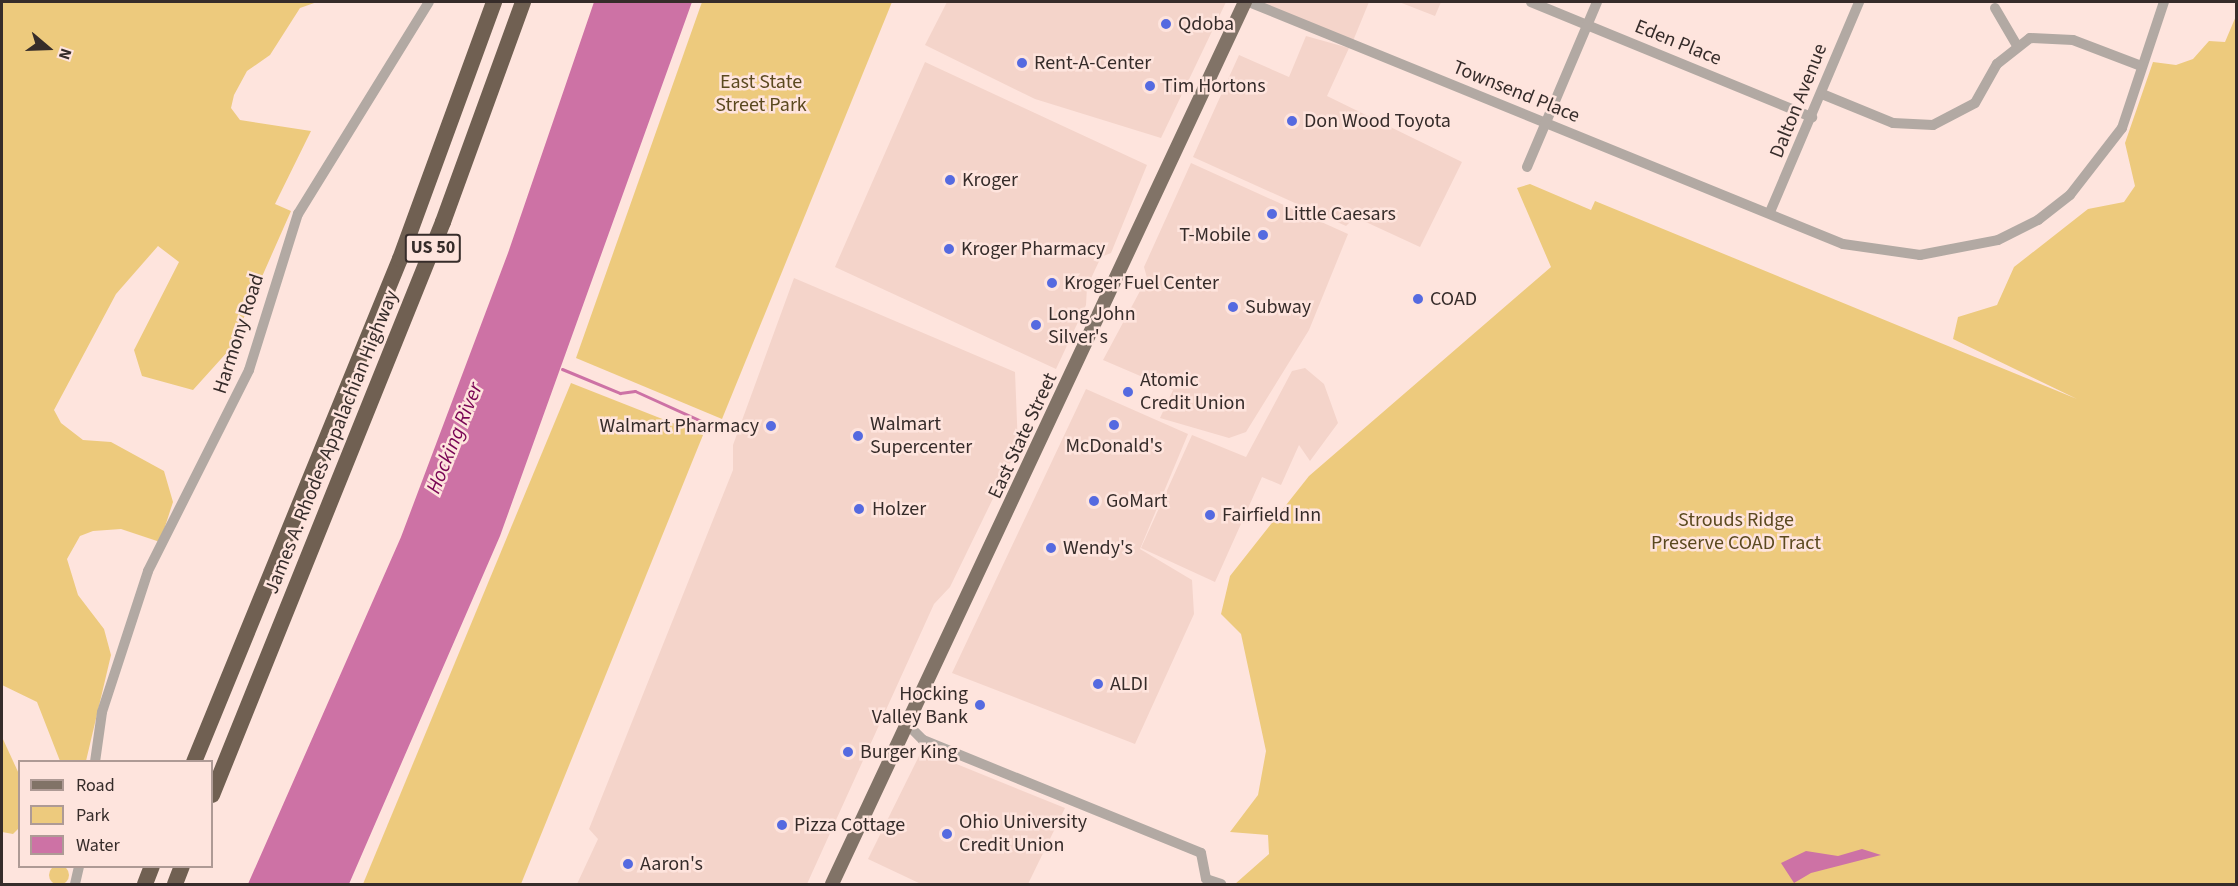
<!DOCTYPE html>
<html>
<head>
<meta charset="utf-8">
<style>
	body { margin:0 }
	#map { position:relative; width:2238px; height:886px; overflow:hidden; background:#fee4dd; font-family:"Source Sans 3",sans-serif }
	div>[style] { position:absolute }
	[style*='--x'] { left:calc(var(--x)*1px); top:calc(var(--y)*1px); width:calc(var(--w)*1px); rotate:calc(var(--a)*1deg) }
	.built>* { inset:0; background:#f4d4ca }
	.green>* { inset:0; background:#edca7d }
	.round { border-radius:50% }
	.water>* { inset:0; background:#cd72a5 }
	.stream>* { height:3px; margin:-1.5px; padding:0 1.5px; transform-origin:1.5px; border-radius:1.5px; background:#cd72a5 }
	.minor>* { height:10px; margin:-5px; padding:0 5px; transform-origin:5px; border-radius:5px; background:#b2a9a3 }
	.major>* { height:14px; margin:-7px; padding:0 7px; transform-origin:7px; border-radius:7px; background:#817367 }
	.highway>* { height:16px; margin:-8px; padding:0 8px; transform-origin:8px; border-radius:8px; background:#706052 }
	.dots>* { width:16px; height:16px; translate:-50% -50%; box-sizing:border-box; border:3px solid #fee4dd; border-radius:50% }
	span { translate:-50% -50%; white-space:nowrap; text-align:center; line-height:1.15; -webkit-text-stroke:5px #fee4dd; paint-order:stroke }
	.shield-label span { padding:2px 4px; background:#fee4dd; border:2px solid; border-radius:4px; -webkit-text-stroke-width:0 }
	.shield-label { font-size:18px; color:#362c2a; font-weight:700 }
	.poi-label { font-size:20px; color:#362c2a }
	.left { translate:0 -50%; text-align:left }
	.right { translate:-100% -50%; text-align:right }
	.street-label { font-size:20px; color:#362c2a }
	.park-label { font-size:20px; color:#5b491f }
	.water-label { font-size:21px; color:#790454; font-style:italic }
	.frame { position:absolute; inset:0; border:3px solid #362c2a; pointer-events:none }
	.legend { position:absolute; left:18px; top:760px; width:195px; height:108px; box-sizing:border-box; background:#fee4dd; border:2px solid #ae9a95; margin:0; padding:8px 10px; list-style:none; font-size:18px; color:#362c2a }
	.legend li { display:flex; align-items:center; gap:12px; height:30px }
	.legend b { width:30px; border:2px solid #ae9a95 }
	.north { position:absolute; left:18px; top:18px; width:60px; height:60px; -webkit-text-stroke:4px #fee4dd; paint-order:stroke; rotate:109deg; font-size:16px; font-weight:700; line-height:24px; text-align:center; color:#362c2a }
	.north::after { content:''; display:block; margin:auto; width:21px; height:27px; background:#362c2a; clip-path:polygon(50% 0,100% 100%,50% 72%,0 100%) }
</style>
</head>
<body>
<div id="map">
	<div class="built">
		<i style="clip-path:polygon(947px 2px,1226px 2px,1161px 138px,1035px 99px,925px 45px)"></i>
		<i style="clip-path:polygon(1249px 2px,1369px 2px,1353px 41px)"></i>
		<i style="clip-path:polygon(1399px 2px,1441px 2px,1435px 16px)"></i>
		<i style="clip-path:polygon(1306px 36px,1349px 48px,1327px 96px,1462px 162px,1420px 247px,1355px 217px,1346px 226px,1193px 157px,1239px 55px,1289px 77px)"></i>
		<i style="clip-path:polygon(925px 62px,1147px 165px,1111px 253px,1101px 257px,1087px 287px,1086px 305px,1056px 369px,835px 267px)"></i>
		<i style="clip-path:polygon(1191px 163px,1348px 234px,1309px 330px,1246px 432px,1229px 438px,1160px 418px,1173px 390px,1103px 360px,1147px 278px,1144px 267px)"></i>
		<i style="clip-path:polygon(794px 278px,1015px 372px,1018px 447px,950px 587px,934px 604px,807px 884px,577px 884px,598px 839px,589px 829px,733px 470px,733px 445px)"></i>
		<i style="clip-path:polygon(1305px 368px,1324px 384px,1338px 423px,1310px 461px,1299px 445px,1281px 485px,1262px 477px,1215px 582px,1141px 548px,1192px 435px,1246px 457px,1292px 371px)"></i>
		<i style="clip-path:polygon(1086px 389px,1188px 434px,1140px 549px,1192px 580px,1194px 614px,1135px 744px,952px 673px)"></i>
		<i style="clip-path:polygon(922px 750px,1065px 808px,1028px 884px,921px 884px,868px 859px)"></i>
	</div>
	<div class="green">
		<i style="clip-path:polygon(2px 2px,317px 2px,300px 8px,270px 55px,247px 71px,234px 95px,231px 108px,240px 120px,311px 131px,275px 204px,291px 211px,230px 349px,193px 390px,142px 376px,134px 350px,179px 262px,158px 246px,116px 294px,54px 410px,61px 423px,83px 440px,111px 442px,164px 471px,173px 502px,160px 542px,121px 529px,93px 531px,80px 536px,67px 559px,78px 595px,104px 629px,111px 655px,86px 761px,60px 761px,37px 702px,2px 685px)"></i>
		<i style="clip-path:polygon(702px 2px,892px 2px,722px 419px,576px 358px)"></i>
		<i style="clip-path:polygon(2236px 16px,2236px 884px,1235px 884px,1269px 854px,1268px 835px,1230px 832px,1258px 795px,1266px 751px,1241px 634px,1221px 614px,1230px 576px,1309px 476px,1551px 267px,1517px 188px,1530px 184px,1591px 210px,1595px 201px,2077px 399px,1953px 339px,1958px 317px,1997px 305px,2014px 267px,2088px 209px,2124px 202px,2135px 186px,2125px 143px,2153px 62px,2176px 65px,2193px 59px,2209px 41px,2225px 42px)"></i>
		<i style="clip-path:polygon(571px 383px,703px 435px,521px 884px,363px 884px)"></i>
		<i style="clip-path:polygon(2px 737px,19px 774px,19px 828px,13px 834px,2px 832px)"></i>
		<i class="round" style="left:49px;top:865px;width:20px;height:20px"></i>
	</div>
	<div class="water">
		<i style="clip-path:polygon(594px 2px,692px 2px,500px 536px,349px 884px,248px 884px,401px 537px,508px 253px)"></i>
		<i style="clip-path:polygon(1862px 849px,1881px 855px,1811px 873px,1794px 883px,1781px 863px,1806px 851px,1838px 856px)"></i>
	</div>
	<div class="stream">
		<i style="--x:562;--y:369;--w:63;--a:22.5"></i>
		<i style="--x:620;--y:393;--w:15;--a:-8"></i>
		<i style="--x:635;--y:391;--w:85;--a:24.4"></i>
	</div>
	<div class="minor">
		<i style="--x:1249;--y:2;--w:641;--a:22.17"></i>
		<i style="--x:1843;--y:244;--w:78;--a:8.1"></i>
		<i style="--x:1920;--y:255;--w:79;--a:-10.9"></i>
		<i style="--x:1998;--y:240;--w:45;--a:-26.6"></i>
		<i style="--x:2038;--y:220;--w:41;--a:-38"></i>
		<i style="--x:2070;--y:195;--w:85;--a:-52.2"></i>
		<i style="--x:2122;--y:128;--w:133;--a:-71.6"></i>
		<i style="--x:1531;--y:2;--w:304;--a:22.3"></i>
		<i style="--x:1995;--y:8;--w:42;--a:59.7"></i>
		<i style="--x:1822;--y:94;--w:77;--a:22.2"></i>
		<i style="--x:1893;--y:123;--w:40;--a:2.9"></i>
		<i style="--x:1933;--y:125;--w:47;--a:-27.6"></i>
		<i style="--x:1975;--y:103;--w:45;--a:-60.6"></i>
		<i style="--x:1997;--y:64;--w:42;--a:-38.2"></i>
		<i style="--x:2030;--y:38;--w:43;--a:2.7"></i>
		<i style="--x:2073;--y:40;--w:73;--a:20.9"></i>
		<i style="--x:1527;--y:167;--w:179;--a:-67"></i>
		<i style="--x:1770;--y:212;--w:228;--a:-67"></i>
		<i style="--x:908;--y:725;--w:21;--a:45"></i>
		<i style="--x:923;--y:740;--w:300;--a:22.1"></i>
		<i style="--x:1201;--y:853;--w:26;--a:79"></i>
		<i style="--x:1206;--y:879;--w:16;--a:18"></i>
		<i style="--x:95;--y:762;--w:50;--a:-82"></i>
		<i style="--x:102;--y:712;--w:148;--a:-71.9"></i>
		<i style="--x:148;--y:571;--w:225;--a:-63.3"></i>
		<i style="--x:249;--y:370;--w:164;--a:-72.6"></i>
		<i style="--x:298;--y:214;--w:249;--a:-58.3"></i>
		<i style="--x:75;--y:884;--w:18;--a:-77"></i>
	</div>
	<div class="major">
		<i style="--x:832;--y:884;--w:974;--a:-64.91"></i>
	</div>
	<div class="highway">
		<i style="--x:194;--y:762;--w:544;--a:-67.73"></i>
		<i style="--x:400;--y:259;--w:274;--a:-69.9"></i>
		<i style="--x:212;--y:795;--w:618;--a:-68.04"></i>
		<i style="--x:443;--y:222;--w:234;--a:-70"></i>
		<i style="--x:145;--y:884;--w:19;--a:-69"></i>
		<i style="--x:175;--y:884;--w:19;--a:-69"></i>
	</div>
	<div class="dots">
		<i style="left:1166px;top:24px;background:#556ae0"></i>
		<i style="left:1022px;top:63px;background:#556ae0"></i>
		<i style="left:1150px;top:86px;background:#556ae0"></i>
		<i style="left:1292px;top:121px;background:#556ae0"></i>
		<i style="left:950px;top:180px;background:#556ae0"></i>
		<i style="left:1272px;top:214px;background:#556ae0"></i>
		<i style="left:1263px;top:235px;background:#556ae0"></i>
		<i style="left:949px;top:249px;background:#556ae0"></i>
		<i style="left:1052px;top:283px;background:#556ae0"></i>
		<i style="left:1418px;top:299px;background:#556ae0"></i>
		<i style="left:1233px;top:307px;background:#556ae0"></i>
		<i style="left:1036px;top:325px;background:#556ae0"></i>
		<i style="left:1128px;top:392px;background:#556ae0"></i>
		<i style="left:1114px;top:425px;background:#556ae0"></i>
		<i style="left:771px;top:426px;background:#556ae0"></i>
		<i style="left:858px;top:436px;background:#556ae0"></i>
		<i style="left:1094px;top:501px;background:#556ae0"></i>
		<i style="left:859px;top:509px;background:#556ae0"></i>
		<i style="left:1210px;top:515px;background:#556ae0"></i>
		<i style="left:1051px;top:548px;background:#556ae0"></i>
		<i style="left:1098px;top:684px;background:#556ae0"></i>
		<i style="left:980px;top:705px;background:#556ae0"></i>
		<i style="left:848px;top:752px;background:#556ae0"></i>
		<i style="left:782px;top:825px;background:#556ae0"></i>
		<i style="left:947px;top:834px;background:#556ae0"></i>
		<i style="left:628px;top:864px;background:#556ae0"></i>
	</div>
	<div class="shield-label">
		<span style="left:433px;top:248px">US 50</span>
	</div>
	<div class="poi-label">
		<span class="left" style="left:1178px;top:24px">Qdoba</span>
		<span class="left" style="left:1034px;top:63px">Rent-A-Center</span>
		<span class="left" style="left:1162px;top:86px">Tim Hortons</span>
		<span class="left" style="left:1304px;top:121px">Don Wood Toyota</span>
		<span class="left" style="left:962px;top:180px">Kroger</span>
		<span class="left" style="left:1284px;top:214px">Little Caesars</span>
		<span class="right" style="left:1251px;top:235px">T-Mobile</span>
		<span class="left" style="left:961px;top:249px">Kroger Pharmacy</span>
		<span class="left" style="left:1064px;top:283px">Kroger Fuel Center</span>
		<span class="left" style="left:1430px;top:299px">COAD</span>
		<span class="left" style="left:1245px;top:307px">Subway</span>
		<span class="left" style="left:1048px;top:326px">Long John<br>Silver's</span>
		<span class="left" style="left:1140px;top:392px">Atomic<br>Credit Union</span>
		<span class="left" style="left:870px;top:436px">Walmart<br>Supercenter</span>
		<span class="right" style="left:759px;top:426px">Walmart Pharmacy</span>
		<span style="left:1114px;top:446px">McDonald's</span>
		<span class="left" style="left:1106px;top:501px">GoMart</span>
		<span class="left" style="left:872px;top:509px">Holzer</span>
		<span class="left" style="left:1222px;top:515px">Fairfield Inn</span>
		<span class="left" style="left:1063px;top:548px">Wendy's</span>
		<span class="left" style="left:1110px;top:684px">ALDI</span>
		<span class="right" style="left:968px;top:706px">Hocking<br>Valley Bank</span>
		<span class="left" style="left:860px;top:752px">Burger King</span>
		<span class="left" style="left:959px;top:834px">Ohio University<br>Credit Union</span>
		<span class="left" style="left:794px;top:825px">Pizza Cottage</span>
		<span class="left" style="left:640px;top:864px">Aaron's</span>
	</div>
	<div class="street-label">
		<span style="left:1678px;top:43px;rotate:22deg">Eden Place</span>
		<span style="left:1516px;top:92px;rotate:22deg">Townsend Place</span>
		<span style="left:1799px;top:101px;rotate:-68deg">Dalton Avenue</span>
		<span style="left:239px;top:334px;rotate:-72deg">Harmony Road</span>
		<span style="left:1023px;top:436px;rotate:-65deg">East State Street</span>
		<span style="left:332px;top:442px;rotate:-68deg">James A. Rhodes Appalachian Highway</span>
	</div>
	<div class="park-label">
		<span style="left:761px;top:94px">East State<br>Street Park</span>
		<span style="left:1736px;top:532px">Strouds Ridge<br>Preserve COAD Tract</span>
	</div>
	<div class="water-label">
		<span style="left:454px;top:438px;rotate:-68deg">Hocking River</span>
	</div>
	<div class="frame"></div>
	<ul class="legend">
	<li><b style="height:8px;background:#817367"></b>Road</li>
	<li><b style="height:16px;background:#edca7d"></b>Park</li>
	<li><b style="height:16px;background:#cd72a5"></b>Water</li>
	</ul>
	<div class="north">N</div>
</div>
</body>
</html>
